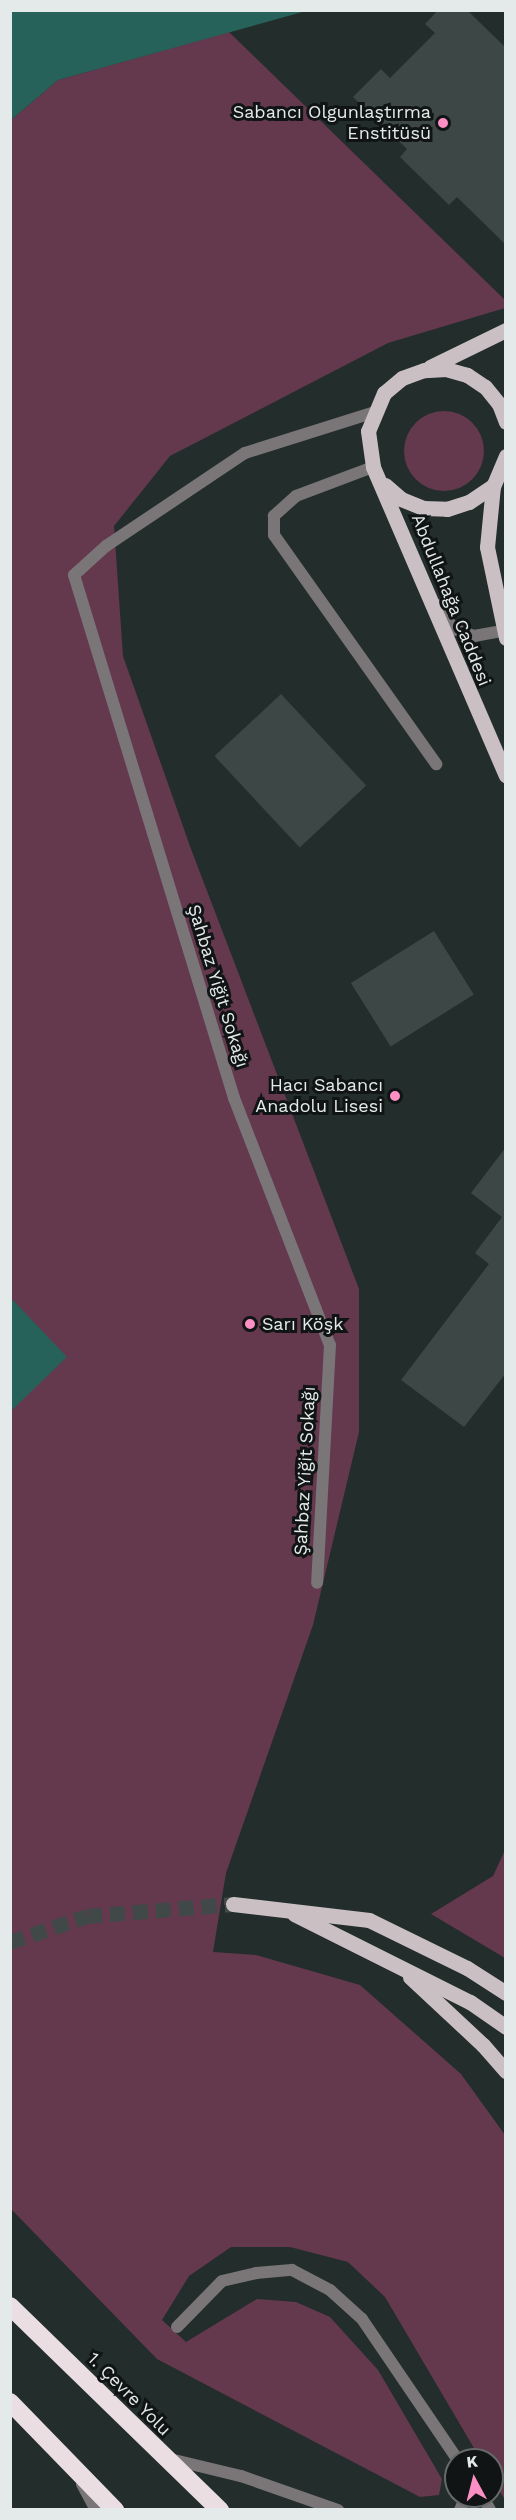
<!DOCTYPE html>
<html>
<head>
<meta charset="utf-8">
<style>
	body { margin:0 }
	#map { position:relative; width:516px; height:2520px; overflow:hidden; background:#232d2b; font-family:"Work Sans",sans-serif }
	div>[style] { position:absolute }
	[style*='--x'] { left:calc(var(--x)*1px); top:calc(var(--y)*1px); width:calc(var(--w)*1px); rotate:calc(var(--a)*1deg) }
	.green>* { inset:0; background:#64384d }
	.round { border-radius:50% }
	.water>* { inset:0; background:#266259 }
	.building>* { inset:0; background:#3d4745; transform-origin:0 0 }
	.primary-tunnel>* { height:15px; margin-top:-7.5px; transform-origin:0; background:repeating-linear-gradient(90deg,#404948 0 15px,transparent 0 23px) }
	.lane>* { height:12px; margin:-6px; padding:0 6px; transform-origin:6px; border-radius:6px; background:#7a7577 }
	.street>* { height:12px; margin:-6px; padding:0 6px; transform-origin:6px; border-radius:6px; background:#7a7577 }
	.primary>* { height:15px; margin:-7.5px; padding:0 7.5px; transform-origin:7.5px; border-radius:7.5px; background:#cac0c4 }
	.highway>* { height:18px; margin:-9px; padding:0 9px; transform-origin:9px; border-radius:9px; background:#eadee3 }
	.dots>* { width:16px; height:16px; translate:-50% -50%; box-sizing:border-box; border:3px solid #101414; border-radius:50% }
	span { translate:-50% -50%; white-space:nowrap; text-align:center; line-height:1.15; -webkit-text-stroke:6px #101414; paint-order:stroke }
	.poi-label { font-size:18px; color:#e4eae9 }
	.right { translate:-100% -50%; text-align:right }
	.left { translate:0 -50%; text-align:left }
	.street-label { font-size:18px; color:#e4eae9 }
	.frame { position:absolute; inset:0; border:12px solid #e4eae9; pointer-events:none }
	.north { position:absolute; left:444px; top:2448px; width:60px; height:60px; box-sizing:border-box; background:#101414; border:2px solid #656a69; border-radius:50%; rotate:353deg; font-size:16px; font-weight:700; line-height:24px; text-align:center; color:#e4eae9 }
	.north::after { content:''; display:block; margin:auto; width:21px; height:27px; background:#fc8fc3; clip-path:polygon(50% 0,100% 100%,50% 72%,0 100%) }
</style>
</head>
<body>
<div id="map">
	<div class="green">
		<i style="clip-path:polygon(229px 32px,505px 300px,505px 308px,388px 343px,170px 456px,114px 526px,123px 656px,191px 849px,359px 1289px,359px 1432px,313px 1625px,226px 1873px,213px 1952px,256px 1955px,360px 1985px,461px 2074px,505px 2135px,505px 2500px,492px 2478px,492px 2460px,481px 2460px,385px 2297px,348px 2262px,290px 2247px,231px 2247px,189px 2276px,162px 2320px,186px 2342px,257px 2299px,296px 2302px,330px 2317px,378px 2370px,442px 2479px,439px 2495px,420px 2497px,157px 2359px,11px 2209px,11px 120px,58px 80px)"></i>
		<i class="round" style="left:404px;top:411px;width:80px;height:80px"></i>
		<i style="clip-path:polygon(505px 1850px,505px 1958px,431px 1914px,493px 1876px)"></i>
	</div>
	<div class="water">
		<i style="clip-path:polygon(11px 10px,306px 10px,306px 11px,58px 80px,11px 120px)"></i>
		<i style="clip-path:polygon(11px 1298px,67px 1357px,11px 1411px)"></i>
	</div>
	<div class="building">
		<i style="clip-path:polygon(438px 10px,467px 10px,506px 48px,506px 245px,457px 197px,449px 205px,400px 157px,407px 149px,353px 97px,381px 69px,390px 78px,435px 33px,425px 24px)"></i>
		<i style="left:281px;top:694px;width:125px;height:91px;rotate:47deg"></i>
		<i style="left:434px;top:931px;width:75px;height:98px;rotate:58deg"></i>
		<i style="clip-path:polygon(506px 1147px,506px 1373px,464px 1427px,401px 1380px,489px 1264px,475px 1253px,502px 1217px,471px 1193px)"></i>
	</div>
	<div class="primary-tunnel">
		<i style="--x:10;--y:1942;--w:81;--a:-18.7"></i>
		<i style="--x:87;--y:1916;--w:146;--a:-4.7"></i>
	</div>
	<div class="lane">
		<i style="--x:373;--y:467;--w:82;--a:159.4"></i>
		<i style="--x:296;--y:496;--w:30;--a:138"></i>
		<i style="--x:274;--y:516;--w:19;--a:90"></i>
		<i style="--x:274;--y:535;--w:281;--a:54.7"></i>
		<i style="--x:74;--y:575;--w:547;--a:72.99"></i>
		<i style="--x:234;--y:1098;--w:265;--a:68.8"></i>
		<i style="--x:330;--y:1345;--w:238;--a:93.1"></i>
		<i style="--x:177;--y:2327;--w:64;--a:-45.6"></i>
		<i style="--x:222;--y:2281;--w:35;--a:-13"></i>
		<i style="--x:256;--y:2273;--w:36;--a:-5"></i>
		<i style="--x:292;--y:2270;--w:43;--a:27.8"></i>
		<i style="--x:330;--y:2290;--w:43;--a:42.2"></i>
		<i style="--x:362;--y:2319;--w:171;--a:55.8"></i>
		<i style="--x:170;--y:2459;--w:73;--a:13.5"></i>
		<i style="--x:241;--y:2476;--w:103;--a:19.3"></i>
		<i style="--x:82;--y:2484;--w:30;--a:62"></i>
		<i style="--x:482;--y:2496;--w:16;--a:60"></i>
		<i style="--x:460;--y:2510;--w:15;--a:-67"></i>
	</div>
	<div class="street">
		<i style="--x:74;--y:575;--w:43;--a:-42.2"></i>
		<i style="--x:106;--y:546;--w:167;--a:-33.8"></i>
		<i style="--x:245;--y:453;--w:133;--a:-17.5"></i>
		<i style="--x:437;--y:605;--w:29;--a:55"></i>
		<i style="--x:454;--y:629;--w:21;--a:19"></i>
		<i style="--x:474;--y:636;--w:29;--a:-10"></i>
	</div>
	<div class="primary">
		<i style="--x:430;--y:367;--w:85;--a:-26"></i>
		<i style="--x:506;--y:422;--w:19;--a:-111"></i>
		<i style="--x:499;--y:404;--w:22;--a:-129"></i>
		<i style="--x:485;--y:387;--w:22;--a:-146"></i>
		<i style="--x:467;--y:375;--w:22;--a:-164"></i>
		<i style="--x:446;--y:369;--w:22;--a:177"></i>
		<i style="--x:424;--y:370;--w:23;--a:160"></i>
		<i style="--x:402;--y:378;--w:23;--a:140"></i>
		<i style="--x:384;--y:393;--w:41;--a:112.8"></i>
		<i style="--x:368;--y:431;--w:36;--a:82"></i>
		<i style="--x:373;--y:467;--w:336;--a:66.7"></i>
		<i style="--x:506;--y:456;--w:33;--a:113"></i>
		<i style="--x:493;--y:486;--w:61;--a:95.6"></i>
		<i style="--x:487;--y:547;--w:93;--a:78.2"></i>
		<i style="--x:385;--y:485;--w:21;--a:41"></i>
		<i style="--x:401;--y:499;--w:24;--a:22"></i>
		<i style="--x:423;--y:508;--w:24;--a:2"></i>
		<i style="--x:447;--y:509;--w:23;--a:-18"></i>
		<i style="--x:469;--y:502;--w:29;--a:-34"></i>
		<i style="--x:233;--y:1904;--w:137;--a:6.7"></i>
		<i style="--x:369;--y:1920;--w:109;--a:26.1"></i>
		<i style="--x:467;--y:1968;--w:46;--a:32.7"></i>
		<i style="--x:294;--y:1914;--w:197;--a:26.6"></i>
		<i style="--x:470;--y:2002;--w:44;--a:34.8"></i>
		<i style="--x:410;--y:1977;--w:100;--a:43"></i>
		<i style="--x:483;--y:2045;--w:35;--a:49"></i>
	</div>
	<div class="highway">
		<i style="--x:10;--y:2306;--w:293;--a:44.2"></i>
		<i style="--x:10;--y:2402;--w:151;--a:45.8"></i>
	</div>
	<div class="dots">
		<i style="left:443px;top:123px;background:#fc8fc3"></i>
		<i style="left:395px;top:1096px;background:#fc8fc3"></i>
		<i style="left:250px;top:1324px;background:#fc8fc3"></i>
	</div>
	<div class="poi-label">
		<span class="right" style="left:431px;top:123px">Sabancı Olgunlaştırma<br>Enstitüsü</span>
		<span class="right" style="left:383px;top:1096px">Hacı Sabancı<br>Anadolu Lisesi</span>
		<span class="left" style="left:262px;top:1324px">Sarı Köşk</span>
	</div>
	<div class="street-label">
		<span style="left:451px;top:600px;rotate:68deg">Abdullahağa Caddesi</span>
		<span style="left:218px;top:986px;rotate:73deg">Şahbaz Yiğit Sokağı</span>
		<span style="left:305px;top:1471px;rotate:-87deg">Şahbaz Yiğit Sokağı</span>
		<span style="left:129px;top:2394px;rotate:45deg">1. Çevre Yolu</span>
	</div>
	<div class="frame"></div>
	<div class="north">K</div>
</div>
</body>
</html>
